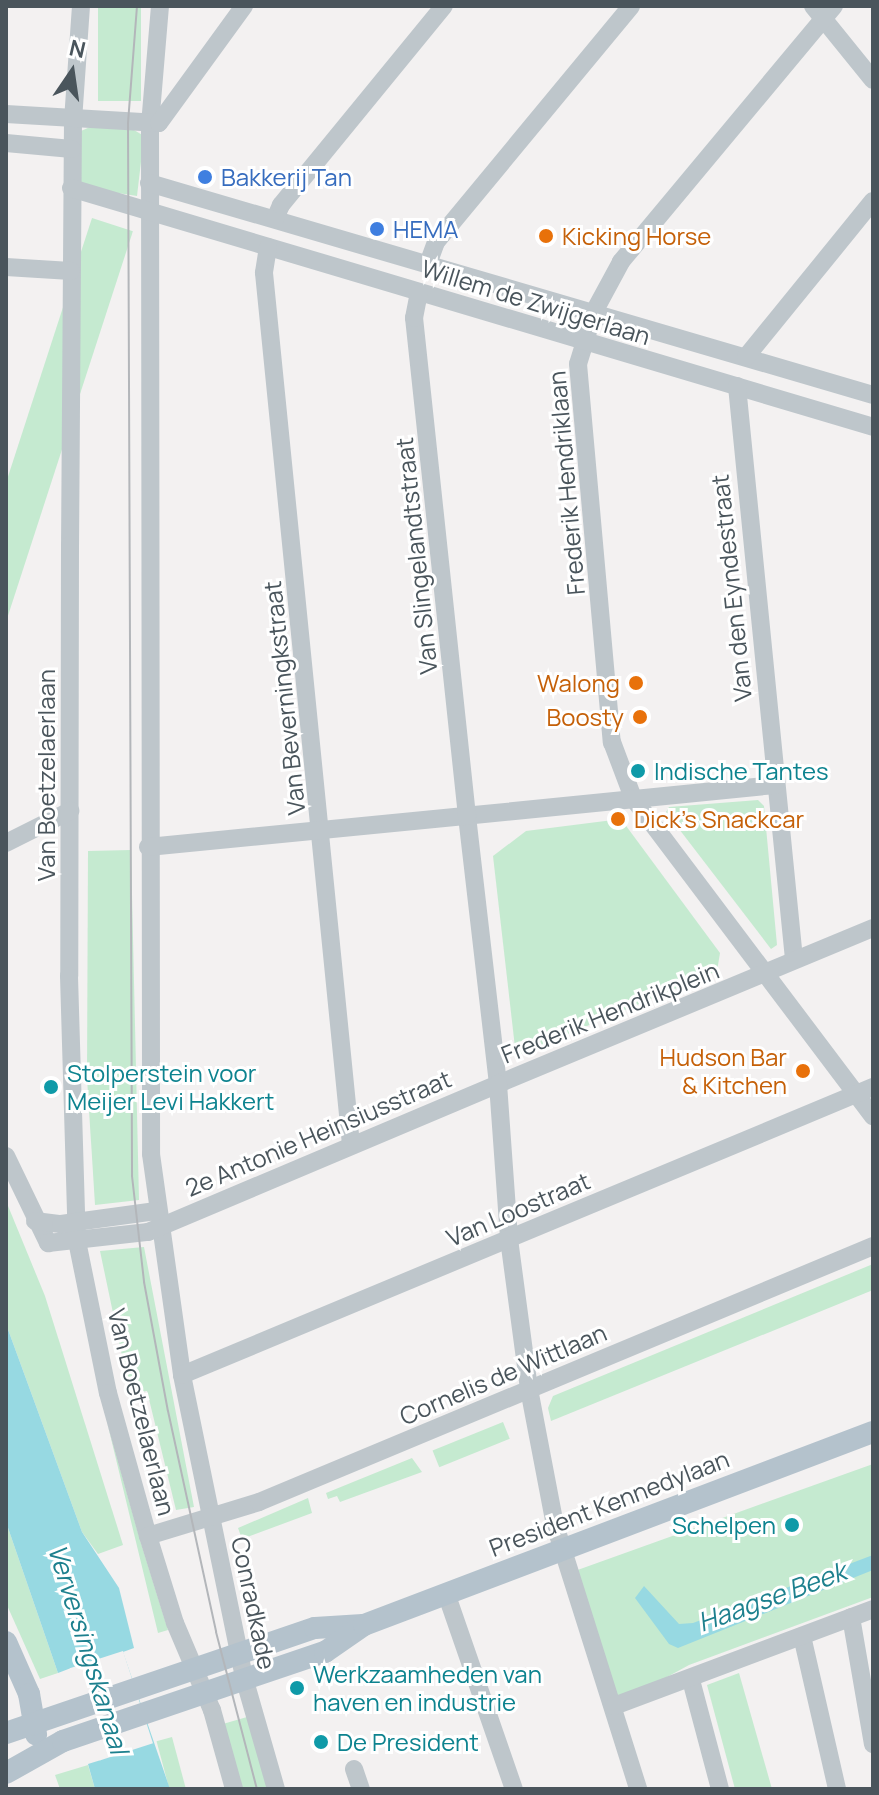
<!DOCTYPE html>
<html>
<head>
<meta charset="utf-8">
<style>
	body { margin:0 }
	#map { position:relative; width:879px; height:1795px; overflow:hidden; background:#f3f1f1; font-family:Manrope,sans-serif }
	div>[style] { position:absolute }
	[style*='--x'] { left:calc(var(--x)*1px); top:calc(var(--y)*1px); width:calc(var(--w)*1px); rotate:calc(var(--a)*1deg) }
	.green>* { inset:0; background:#c5ead0; transform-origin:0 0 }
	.water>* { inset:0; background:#97d9e2 }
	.pier>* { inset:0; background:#f3f1f1; transform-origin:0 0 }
	.minor>* { height:18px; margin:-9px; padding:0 9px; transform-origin:9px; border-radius:9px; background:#bec6cb }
	.major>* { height:22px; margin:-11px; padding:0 11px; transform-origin:11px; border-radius:11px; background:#b4c2cc }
	.tram>* { height:2px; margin:-1px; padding:0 1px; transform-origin:1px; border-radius:1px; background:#b3b6ba }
	.dots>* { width:22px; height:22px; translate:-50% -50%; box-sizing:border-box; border:4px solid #fff; border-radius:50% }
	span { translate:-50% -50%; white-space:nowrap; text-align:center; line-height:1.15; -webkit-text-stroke:6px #fff; paint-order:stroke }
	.shop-label { font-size:24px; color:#366cbe }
	.left { translate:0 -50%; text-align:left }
	.food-label { font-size:24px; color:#c56008 }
	.right { translate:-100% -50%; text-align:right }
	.street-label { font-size:24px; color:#4a555c }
	.culture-label { font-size:24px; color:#0d838f }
	.water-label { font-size:26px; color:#1d808e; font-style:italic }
	.frame { position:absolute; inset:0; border:8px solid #4a555c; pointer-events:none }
	.north { position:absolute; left:32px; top:32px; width:80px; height:80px; -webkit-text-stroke:6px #fff; paint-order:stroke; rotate:13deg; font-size:22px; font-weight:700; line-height:32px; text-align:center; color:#4a555c }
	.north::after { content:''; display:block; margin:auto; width:28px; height:36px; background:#4a555c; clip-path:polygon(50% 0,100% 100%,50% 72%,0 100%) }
</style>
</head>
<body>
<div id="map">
	<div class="green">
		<i style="left:98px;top:6px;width:43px;height:95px"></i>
		<i style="clip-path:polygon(90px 127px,134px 130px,144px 136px,137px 196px,86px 188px,74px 172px,81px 131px)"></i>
		<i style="left:92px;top:218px;width:43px;height:626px;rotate:18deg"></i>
		<i style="clip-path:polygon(758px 800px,764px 806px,777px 945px,771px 949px,666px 812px,669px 807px)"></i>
		<i style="clip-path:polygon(621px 819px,720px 953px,717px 971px,516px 1056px,493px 856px,526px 831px)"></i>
		<i style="clip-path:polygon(131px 850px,139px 1200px,95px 1205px,87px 1078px,88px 851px)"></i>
		<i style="clip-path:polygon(6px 1201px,45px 1296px,123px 1545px,98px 1554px,82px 1532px,6px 1324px)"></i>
		<i style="clip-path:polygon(144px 1247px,194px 1507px,176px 1510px,147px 1391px,130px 1394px,100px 1251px)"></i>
		<i style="clip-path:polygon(873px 1264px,873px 1290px,551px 1421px,548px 1408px,553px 1396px)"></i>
		<i style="clip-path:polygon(107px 1422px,140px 1540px,168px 1630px,158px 1633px)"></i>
		<i style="left:503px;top:1422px;width:18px;height:76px;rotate:68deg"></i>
		<i style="clip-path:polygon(412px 1458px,422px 1472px,340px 1502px,337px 1496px,328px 1499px,326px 1493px)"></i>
		<i style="clip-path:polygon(873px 1464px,873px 1597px,689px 1665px,614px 1706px,572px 1572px)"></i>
		<i style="clip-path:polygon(308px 1498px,312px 1513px,242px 1539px,238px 1528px)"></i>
		<i style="clip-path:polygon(6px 1522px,58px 1673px,40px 1679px,6px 1603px)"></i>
		<i style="clip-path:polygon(739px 1673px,772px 1789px,735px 1789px,707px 1685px)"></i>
		<i style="left:247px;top:1717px;width:75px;height:26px;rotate:74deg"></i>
		<i style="left:172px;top:1737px;width:54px;height:16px;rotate:75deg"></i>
		<i style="clip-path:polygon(88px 1765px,95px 1789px,60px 1789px,55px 1775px)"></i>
	</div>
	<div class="water">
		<i style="clip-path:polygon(6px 1324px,82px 1532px,119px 1588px,134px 1648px,123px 1652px,170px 1789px,95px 1789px,88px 1764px,101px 1760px,71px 1668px,58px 1673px,6px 1522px)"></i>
		<i style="clip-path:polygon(873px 1555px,873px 1570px,678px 1648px,669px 1644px,635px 1598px,644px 1586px,679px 1624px,693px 1623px)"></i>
	</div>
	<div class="pier">
		<i style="left:123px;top:1651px;width:97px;height:56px;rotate:72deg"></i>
	</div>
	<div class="minor">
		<i style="--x:81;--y:6;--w:114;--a:94"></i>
		<i style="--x:73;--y:120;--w:425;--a:90.4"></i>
		<i style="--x:70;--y:545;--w:431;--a:90.1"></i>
		<i style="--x:69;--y:976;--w:265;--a:88.3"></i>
		<i style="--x:77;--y:1241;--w:155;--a:78.5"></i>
		<i style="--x:108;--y:1393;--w:148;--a:74.4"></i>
		<i style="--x:148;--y:1536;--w:91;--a:72.8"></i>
		<i style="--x:175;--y:1623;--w:95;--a:67"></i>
		<i style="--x:212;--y:1710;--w:82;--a:74.4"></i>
		<i style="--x:160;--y:6;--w:119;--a:94.8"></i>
		<i style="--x:150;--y:125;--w:1029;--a:89.94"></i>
		<i style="--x:151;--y:1154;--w:223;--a:82"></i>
		<i style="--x:182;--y:1375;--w:312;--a:78.4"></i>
		<i style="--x:245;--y:1681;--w:112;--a:74"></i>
		<i style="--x:813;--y:6;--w:95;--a:51"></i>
		<i style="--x:834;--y:6;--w:333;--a:129.8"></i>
		<i style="--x:621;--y:262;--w:57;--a:118.4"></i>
		<i style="--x:594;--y:312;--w:54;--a:107.1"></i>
		<i style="--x:578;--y:364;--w:380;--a:84.9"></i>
		<i style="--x:612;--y:742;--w:60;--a:69.4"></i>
		<i style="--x:633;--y:798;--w:399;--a:53"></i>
		<i style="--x:6;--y:114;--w:153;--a:3.4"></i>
		<i style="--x:159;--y:123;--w:145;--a:-54"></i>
		<i style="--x:6;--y:143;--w:66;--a:5.2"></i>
		<i style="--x:149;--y:183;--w:754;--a:16.32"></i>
		<i style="--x:71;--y:188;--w:837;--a:16.59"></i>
		<i style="--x:275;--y:219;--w:15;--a:-67"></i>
		<i style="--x:281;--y:205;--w:257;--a:-50.7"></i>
		<i style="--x:268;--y:247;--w:26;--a:99"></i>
		<i style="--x:264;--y:273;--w:876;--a:84.3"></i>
		<i style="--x:428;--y:264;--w:23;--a:-70"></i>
		<i style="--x:436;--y:242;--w:306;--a:-50.4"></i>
		<i style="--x:6;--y:267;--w:65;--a:3.5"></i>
		<i style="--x:746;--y:357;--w:201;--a:-50.9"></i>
		<i style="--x:737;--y:386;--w:576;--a:84.32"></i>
		<i style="--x:775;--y:785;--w:310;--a:174.3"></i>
		<i style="--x:467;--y:816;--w:270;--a:83.4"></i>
		<i style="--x:498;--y:1084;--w:406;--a:-22.6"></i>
		<i style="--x:6;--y:843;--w:72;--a:-26.6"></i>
		<i style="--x:148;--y:847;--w:321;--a:-5.6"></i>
		<i style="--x:467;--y:816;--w:501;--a:-96.07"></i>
		<i style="--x:414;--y:318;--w:26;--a:-79"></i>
		<i style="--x:6;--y:1156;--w:97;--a:64.2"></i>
		<i style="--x:48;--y:1243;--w:101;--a:-6.3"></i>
		<i style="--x:148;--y:1232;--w:380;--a:-22.9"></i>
		<i style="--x:498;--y:1084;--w:155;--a:85.9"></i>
		<i style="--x:509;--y:1239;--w:151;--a:82.4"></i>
		<i style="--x:529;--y:1389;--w:138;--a:79.2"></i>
		<i style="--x:555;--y:1525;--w:277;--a:72.5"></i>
		<i style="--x:35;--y:1221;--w:26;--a:7"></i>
		<i style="--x:61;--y:1224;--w:96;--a:-7.8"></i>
		<i style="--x:182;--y:1375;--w:749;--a:-22.63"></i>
		<i style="--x:148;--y:1536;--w:116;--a:-17"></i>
		<i style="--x:259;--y:1502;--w:665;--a:-22.63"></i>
		<i style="--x:446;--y:1593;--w:207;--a:70.9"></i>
		<i style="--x:851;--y:1617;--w:129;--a:80.2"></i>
		<i style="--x:802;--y:1636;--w:157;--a:77.1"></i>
		<i style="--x:691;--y:1680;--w:113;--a:75.1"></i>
		<i style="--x:614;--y:1706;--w:277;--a:-20.5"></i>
		<i style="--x:354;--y:1769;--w:21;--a:71"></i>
	</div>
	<div class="major">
		<i style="--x:6;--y:1642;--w:57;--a:66.1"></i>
		<i style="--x:29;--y:1694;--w:41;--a:80.1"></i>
		<i style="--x:6;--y:1733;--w:326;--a:-18.8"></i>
		<i style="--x:315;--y:1628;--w:48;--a:-3.6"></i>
		<i style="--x:6;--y:1773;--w:65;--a:-29.3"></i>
		<i style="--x:63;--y:1741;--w:277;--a:-18.8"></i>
		<i style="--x:325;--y:1652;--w:47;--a:-34.7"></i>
		<i style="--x:364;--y:1625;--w:544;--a:-20.77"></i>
	</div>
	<div class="tram">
		<i style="--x:137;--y:6;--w:118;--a:94.4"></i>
		<i style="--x:128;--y:124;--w:1052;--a:89.78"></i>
		<i style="--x:132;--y:1176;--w:107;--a:83.5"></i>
		<i style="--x:144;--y:1282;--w:131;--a:79.5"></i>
		<i style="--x:168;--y:1411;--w:226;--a:77.7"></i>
		<i style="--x:216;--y:1632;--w:162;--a:75.4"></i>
	</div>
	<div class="dots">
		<i style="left:205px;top:177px;background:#3f7fe0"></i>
		<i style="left:377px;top:229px;background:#3f7fe0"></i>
		<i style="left:546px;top:236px;background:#e8710a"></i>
		<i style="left:636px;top:683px;background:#e8710a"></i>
		<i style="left:640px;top:717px;background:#e8710a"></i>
		<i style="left:638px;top:771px;background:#0f9aa8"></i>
		<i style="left:618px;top:819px;background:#e8710a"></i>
		<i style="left:803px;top:1071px;background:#e8710a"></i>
		<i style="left:51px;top:1087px;background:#0f9aa8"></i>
		<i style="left:792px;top:1525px;background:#0f9aa8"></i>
		<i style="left:297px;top:1688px;background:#0f9aa8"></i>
		<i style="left:321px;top:1742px;background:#0f9aa8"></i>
	</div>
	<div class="shop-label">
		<span class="left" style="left:221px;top:177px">Bakkerij Tan</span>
		<span class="left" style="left:393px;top:229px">HEMA</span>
	</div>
	<div class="food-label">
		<span class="left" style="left:562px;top:236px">Kicking Horse</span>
		<span class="right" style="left:620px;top:683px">Walong</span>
		<span class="right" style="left:624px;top:717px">Boosty</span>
		<span class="left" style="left:634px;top:819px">Dick's Snackcar</span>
		<span class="right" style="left:787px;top:1071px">Hudson Bar<br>&amp; Kitchen</span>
	</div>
	<div class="street-label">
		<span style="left:536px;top:302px;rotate:17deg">Willem de Zwijgerlaan</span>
		<span style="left:566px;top:483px;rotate:-95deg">Frederik Hendriklaan</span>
		<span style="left:416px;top:556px;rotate:-96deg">Van Slingelandtstraat</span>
		<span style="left:731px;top:588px;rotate:-96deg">Van den Eyndestraat</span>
		<span style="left:284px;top:698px;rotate:-96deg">Van Beverningkstraat</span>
		<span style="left:46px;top:775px;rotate:-90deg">Van Boetzelaerlaan</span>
		<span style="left:610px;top:1012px;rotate:-22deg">Frederik Hendrikplein</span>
		<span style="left:318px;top:1133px;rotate:-23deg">2e Antonie Heinsiusstraat</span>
		<span style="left:518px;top:1209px;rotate:-23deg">Van Loostraat</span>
		<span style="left:503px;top:1374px;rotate:-23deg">Cornelis de Wittlaan</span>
		<span style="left:142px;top:1412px;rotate:76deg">Van Boetzelaerlaan</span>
		<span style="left:609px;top:1503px;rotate:-21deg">President Kennedylaan</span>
		<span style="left:254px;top:1603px;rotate:78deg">Conradkade</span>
	</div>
	<div class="culture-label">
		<span class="left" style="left:654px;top:771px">Indische Tantes</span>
		<span class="left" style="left:67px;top:1087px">Stolperstein voor<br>Meijer Levi Hakkert</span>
		<span class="right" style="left:776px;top:1525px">Schelpen</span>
		<span class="left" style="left:313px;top:1688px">Werkzaamheden van<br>haven en industrie</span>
		<span class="left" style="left:337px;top:1742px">De President</span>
	</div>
	<div class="water-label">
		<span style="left:772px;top:1597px;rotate:-20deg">Haagse Beek</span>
		<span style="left:88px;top:1649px;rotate:73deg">Verversingskanaal</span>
	</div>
	<div class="frame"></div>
	<div class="north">N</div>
</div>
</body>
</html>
